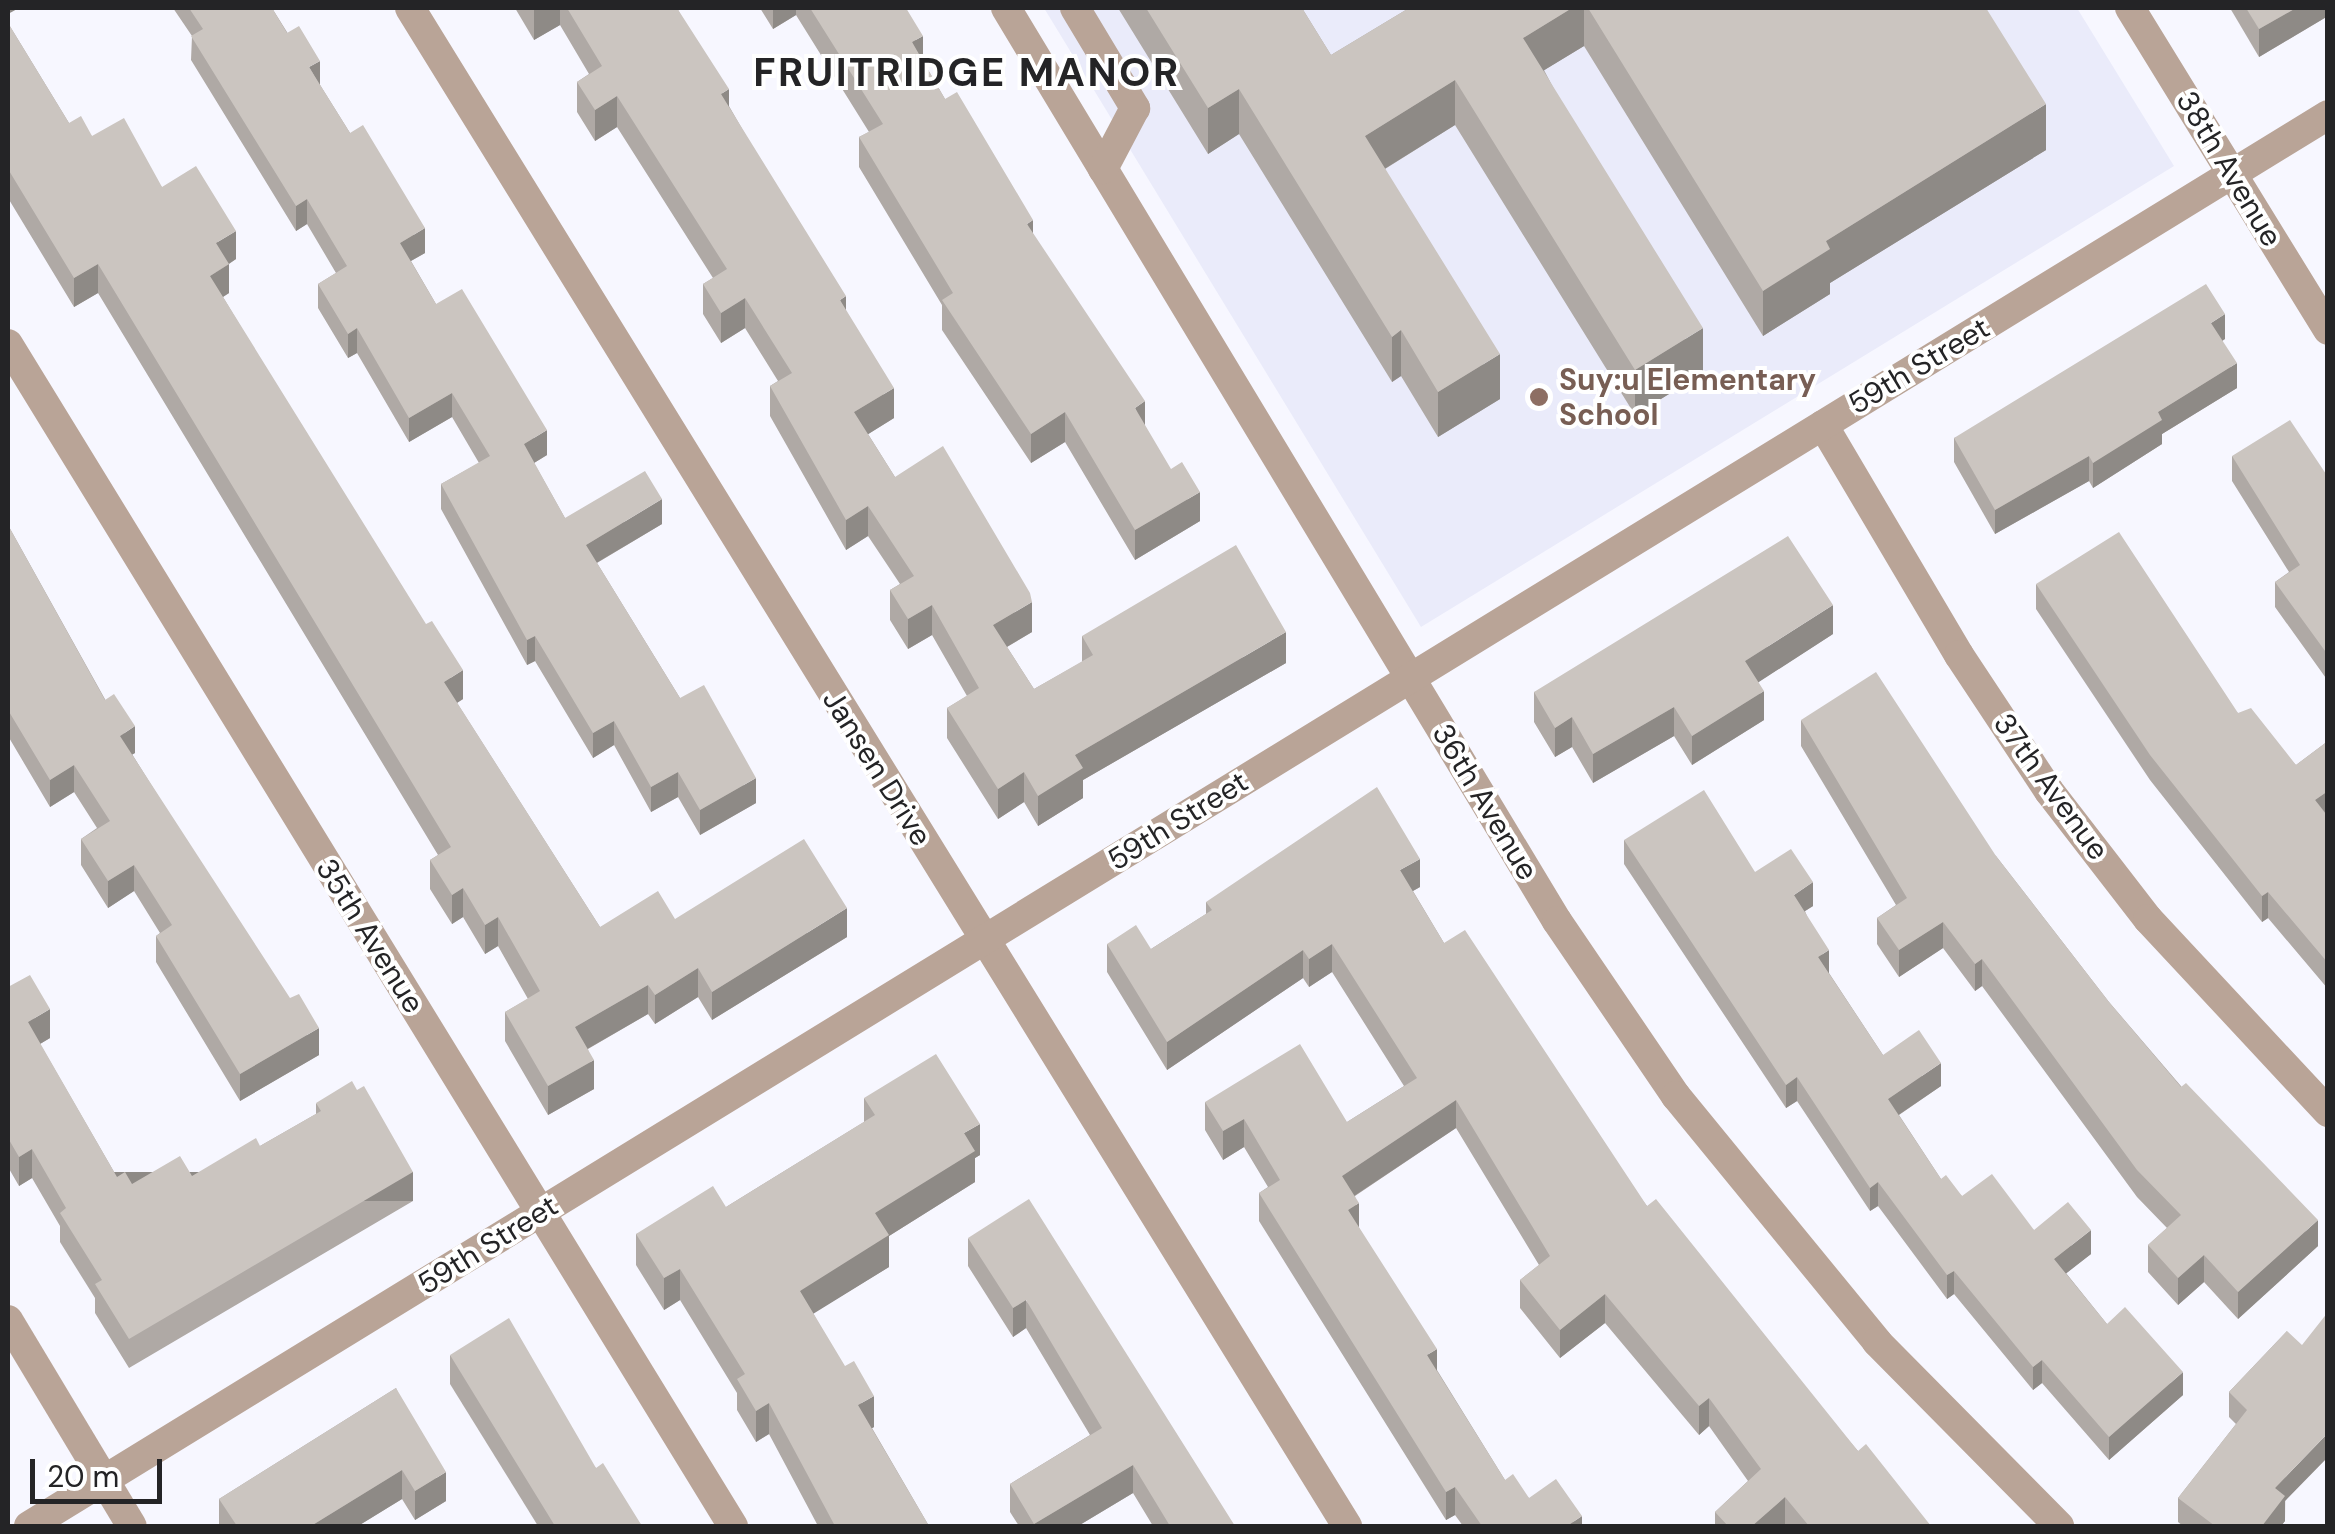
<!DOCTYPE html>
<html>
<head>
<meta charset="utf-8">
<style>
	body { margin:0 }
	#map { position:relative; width:2335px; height:1534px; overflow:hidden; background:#f7f7ff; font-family:"DM Sans",sans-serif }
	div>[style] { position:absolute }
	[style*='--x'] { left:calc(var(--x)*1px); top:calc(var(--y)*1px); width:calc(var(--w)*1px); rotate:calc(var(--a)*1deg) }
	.built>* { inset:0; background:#eaebfa }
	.minor>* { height:30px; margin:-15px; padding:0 15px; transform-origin:15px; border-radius:15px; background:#b9a497 }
	.wall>* { inset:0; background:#afa9a5 }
	.shaded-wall>* { inset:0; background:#8e8a86; transform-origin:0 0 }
	.building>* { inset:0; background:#cbc5c0 }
	.dots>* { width:28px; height:28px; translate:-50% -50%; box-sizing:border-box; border:5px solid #fff; border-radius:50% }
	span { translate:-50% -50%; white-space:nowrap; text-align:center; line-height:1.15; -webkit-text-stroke:8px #fff; paint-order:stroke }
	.street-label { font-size:30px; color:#242426 }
	.education-label { font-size:30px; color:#785e54; font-weight:700 }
	.left { translate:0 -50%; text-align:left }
	.district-label { font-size:40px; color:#242426; font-weight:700; letter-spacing:2.5px }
	.frame { position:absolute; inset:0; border:10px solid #242426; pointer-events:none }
	.scale { position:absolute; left:30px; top:1459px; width:132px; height:45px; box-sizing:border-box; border:5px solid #242426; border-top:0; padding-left:12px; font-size:30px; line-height:35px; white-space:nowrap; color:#242426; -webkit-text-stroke:8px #fff; paint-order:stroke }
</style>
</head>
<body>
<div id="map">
	<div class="built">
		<i style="clip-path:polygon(1044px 8px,2077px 8px,2174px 166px,1421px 627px)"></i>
	</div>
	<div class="minor">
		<i style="--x:410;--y:8;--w:1784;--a:58.31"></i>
		<i style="--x:1006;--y:8;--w:1066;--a:58.89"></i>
		<i style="--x:1557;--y:921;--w:212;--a:55.8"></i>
		<i style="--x:1676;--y:1096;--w:318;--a:50.7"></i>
		<i style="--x:1877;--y:1342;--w:259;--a:45.3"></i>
		<i style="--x:1075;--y:8;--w:117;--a:59"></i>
		<i style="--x:1135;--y:108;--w:69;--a:117.7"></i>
		<i style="--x:2130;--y:8;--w:378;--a:58.4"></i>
		<i style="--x:8;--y:344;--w:1387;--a:58.48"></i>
		<i style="--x:1823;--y:425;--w:267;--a:59.4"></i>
		<i style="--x:1959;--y:655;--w:163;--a:56.5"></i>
		<i style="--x:2049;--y:791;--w:162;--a:52.3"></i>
		<i style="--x:2148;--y:919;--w:264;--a:47"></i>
		<i style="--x:8;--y:1320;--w:240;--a:59"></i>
		<i style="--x:29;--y:1526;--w:2697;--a:-31.54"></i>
	</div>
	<div class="wall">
		<i style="clip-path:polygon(173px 8px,272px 8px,425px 253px,411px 261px,436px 304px,547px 455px,534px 463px,565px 518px,662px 524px,597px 563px,680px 698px,756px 803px,700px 835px,678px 797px,651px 812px,614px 745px,593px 758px,535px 661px,527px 665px,441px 509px,441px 484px,479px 463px,452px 417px,409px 442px,357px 353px,348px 358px,318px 308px,318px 284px,336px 273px,307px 224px,296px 231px,191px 60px,192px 36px)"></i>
		<i style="clip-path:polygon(515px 8px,677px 8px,729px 106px,846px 311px,894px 418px,868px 434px,895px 477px,1032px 632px,1007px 647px,1034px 689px,1082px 662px,1082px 636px,1286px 663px,1083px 780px,1083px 798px,1038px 826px,1024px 802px,998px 819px,947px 738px,947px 708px,967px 696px,932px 635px,908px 649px,890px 620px,890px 590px,900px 584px,868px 536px,846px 550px,770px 416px,770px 386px,778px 381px,745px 328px,721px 343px,703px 314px,703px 284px,713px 278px,617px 127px,595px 141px,577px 112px,577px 82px,589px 74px,560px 25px,534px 40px)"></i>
		<i style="clip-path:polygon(760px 8px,906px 8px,923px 61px,945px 99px,1033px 234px,1200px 521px,1135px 560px,1065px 442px,1031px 463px,942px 330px,942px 305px,859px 167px,859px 137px,869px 132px,796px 15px,773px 29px)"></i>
		<i style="clip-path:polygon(1118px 8px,1302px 8px,1331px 55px,1409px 8px,1986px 8px,2046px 150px,1830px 283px,1830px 294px,1763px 336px,1584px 46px,1544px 70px,1703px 373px,1635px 415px,1455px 125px,1385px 169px,1500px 399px,1438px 437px,1401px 376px,1392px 382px,1239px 134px,1208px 154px)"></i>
		<i style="clip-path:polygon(2230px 8px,2328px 8px,2328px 16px,2259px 57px)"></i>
		<i style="clip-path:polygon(8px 23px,69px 123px,92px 136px,162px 187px,236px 259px,229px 264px,229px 293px,223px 297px,463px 699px,457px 703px,600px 927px,675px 919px,847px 937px,712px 1020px,698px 997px,655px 1024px,648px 1014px,588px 1049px,594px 1089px,548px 1115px,505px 1041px,505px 1012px,528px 999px,498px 946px,485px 954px,463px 917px,452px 924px,430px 889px,430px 860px,438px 855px,98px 293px,74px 307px,8px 198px)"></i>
		<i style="clip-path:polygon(2225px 339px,2222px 341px,2237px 388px,2162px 434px,2162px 444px,2093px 488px,2089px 481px,1995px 534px,1954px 462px,1954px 438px)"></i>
		<i style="clip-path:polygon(2232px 456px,2328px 477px,2328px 681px,2275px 607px,2275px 582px,2289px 572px,2232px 481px)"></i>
		<i style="clip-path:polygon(8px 525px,135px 753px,132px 754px,319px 1055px,240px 1101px,156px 962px,156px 936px,160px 933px,134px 891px,108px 908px,81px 865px,81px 839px,97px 828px,74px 792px,50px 807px,8px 736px)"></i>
		<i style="clip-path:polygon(2036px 584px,2238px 713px,2296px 765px,2328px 741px,2328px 989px,2268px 918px,2262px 922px,2150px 780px,2036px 609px)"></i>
		<i style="clip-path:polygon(1833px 634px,1758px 682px,1764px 720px,1692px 765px,1674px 736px,1593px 783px,1572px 747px,1555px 757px,1534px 722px,1534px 692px)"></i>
		<i style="clip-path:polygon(1801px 720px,1996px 856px,2109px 1002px,2318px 1246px,2238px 1319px,2204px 1282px,2178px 1305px,2148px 1272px,2148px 1245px,2167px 1228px,2137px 1197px,1982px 986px,1975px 991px,1943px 948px,1899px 977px,1877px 944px,1877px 918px,1896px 905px,1801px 746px)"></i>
		<i style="clip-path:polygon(1624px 840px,1755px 872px,1813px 906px,1805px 911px,1829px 973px,1883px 1055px,1941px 1086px,1899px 1115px,1941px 1179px,1962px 1196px,2034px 1230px,2091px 1254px,2066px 1273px,2107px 1324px,2183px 1395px,2109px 1460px,2042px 1383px,2033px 1390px,1954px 1294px,1947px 1299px,1878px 1206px,1870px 1211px,1797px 1101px,1786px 1108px,1624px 864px)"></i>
		<i style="clip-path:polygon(1420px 887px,1413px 891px,1444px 943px,1647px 1206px,1858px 1451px,1931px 1526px,1786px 1526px,1785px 1525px,1783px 1526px,1715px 1526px,1715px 1512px,1748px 1481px,1709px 1426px,1699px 1435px,1605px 1323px,1560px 1358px,1520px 1308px,1520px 1280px,1539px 1265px,1456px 1128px,1355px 1196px,1359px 1228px,1437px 1370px,1505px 1480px,1529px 1498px,1582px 1526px,1463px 1526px,1455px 1515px,1446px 1520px,1259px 1221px,1259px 1193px,1268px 1187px,1244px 1147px,1223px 1160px,1205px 1130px,1205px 1102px,1347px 1122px,1404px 1086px,1332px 972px,1309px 987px,1303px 978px,1167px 1070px,1107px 972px,1107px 944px,1151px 949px,1206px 914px,1206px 902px)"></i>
		<i style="clip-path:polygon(8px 987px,50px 1038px,40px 1044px,117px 1177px,132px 1184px,192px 1176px,260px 1146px,316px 1114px,316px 1103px,413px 1201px,129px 1368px,95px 1313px,95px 1298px,60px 1242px,60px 1226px,32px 1178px,19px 1186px,8px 1167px)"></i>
		<i style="clip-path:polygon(864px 1098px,980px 1155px,975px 1158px,975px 1182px,889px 1236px,889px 1267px,813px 1313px,874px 1427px,872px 1428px,929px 1526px,818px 1526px,769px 1434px,756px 1442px,737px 1410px,737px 1393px,680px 1300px,664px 1310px,636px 1265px,636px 1234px,726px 1207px,864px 1122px)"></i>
		<i style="clip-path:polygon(968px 1238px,1235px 1526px,1153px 1526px,1133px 1493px,1078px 1526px,1019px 1526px,1010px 1512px,1010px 1484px,1090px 1435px,1026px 1328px,1013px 1337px,968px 1266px)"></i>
		<i style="clip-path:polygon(2287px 1331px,2285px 1521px,2281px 1526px,2183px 1526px,2178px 1522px,2178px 1498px,2236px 1424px,2229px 1417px,2229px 1392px)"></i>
		<i style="clip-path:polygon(450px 1355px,596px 1468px,642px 1526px,538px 1526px,450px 1384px)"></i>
		<i style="clip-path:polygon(396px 1388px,446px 1501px,415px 1520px,402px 1499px,358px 1526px,219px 1526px,219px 1499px)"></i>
	</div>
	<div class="shaded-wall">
		<i style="clip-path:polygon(8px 8px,19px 8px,8px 14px)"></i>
		<i style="clip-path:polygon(537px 8px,560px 8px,560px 25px,534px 40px,534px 9px)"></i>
		<i style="clip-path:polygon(773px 8px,796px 8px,796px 15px,773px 29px)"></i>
		<i style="clip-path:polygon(1572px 8px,1584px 8px,1584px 46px,1523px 83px,1523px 38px)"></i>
		<i style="clip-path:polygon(2296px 8px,2328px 8px,2328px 16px,2259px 57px,2259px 29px)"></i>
		<i style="clip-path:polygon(923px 36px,923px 65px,912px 42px)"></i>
		<i style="clip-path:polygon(320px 61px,320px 86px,309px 67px)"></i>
		<i style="clip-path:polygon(1455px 80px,1455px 125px,1365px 181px,1365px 136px)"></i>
		<i style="clip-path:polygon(729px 89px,729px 120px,721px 94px)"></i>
		<i style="clip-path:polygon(1239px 89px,1239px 134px,1208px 154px,1208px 108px)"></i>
		<i style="clip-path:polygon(617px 96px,617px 127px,595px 141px,595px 110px)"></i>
		<i style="clip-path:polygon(2046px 104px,2046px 150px,1830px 283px,1830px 294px,1763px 336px,1763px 291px,1826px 241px)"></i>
		<i style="clip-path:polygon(307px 199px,307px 224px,296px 231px,296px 206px)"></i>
		<i style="clip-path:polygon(1033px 220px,1033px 250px,1027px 224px)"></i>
		<i style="clip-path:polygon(425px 228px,425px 253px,400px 267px,400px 243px)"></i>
		<i style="clip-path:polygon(236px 231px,236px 259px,216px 272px,216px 243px)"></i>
		<i style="clip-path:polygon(98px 264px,98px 293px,74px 307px,74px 278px)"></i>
		<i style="clip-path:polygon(229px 264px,229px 293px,210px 305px,210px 276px)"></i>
		<i style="clip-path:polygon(846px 296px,846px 327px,840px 300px)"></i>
		<i style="clip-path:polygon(745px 298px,745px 328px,721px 343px,721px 313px)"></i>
		<i style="clip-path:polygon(2225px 314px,2225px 339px,2211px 348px,2211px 323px)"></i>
		<i style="clip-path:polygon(357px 328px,357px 353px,348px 358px,348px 334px)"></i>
		<i style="clip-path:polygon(1703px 328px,1703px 373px,1635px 415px,1635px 370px)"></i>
		<i style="clip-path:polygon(1401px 330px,1401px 376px,1392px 382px,1392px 337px)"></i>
		<i style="clip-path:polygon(1500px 354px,1500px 399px,1438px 437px,1438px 392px)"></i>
		<i style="clip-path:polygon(2237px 363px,2237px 388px,2162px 434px,2162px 444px,2093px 488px,2093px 463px,2158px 412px)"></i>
		<i style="clip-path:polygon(894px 388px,894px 418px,854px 443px,854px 412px)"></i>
		<i style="clip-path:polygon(452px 393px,452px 417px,409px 442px,409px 418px)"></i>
		<i style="clip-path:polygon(1145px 401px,1145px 431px,1135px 408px)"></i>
		<i style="clip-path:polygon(1065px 412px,1065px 442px,1031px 463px,1031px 434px)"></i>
		<i style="clip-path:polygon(547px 430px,547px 455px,524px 469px,524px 444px)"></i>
		<i style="clip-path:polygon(2089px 456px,2089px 481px,1995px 534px,1995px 510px)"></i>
		<i style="clip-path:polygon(1200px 492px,1200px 521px,1135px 560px,1135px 530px)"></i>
		<i style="clip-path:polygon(662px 499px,662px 524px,586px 569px,586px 545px)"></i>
		<i style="clip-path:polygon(868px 506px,868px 536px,846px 550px,846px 520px)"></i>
		<i style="clip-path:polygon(1032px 602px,1032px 632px,993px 655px,993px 625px)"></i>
		<i style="clip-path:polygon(932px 605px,932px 635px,908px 649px,908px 619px)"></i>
		<i style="clip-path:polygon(1833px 605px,1833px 634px,1745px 691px,1745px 661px)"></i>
		<i style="clip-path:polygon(1286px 632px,1286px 663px,1083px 780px,1083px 798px,1038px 826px,1038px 796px,1075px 755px)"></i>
		<i style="clip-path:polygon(535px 636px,535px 661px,527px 665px,527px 640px)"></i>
		<i style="clip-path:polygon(463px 670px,463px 699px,444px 711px,444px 682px)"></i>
		<i style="clip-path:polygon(1764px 691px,1764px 720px,1692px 765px,1692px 736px)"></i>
		<i style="clip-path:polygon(1674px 707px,1674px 736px,1593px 783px,1593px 754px)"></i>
		<i style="clip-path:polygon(1572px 717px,1572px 747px,1555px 757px,1555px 728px)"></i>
		<i style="clip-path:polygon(614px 721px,614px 745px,593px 758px,593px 733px)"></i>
		<i style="clip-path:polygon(135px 726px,135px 753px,120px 762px,120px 736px)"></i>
		<i style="clip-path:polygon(74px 765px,74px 792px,50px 807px,50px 780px)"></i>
		<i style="clip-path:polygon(678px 772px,678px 797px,651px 812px,651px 787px)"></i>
		<i style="clip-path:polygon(1024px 772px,1024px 802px,998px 819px,998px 789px)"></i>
		<i style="clip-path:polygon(756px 778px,756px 803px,700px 835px,700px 810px)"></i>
		<i style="clip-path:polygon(2328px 791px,2328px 816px,2315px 800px)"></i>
		<i style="clip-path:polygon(1420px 859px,1420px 887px,1400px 898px,1400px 870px)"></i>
		<i style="clip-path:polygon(134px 865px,134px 891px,108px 908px,108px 881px)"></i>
		<i style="clip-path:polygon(1813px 882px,1813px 906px,1794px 918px,1794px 895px)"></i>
		<i style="clip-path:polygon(463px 888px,463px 917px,452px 924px,452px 895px)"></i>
		<i style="clip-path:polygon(2268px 892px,2268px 918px,2262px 922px,2262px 896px)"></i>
		<i style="clip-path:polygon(847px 908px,847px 937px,712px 1020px,712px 992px)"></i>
		<i style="clip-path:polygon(498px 917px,498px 946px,485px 954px,485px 925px)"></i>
		<i style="clip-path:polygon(1943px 922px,1943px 948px,1899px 977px,1899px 950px)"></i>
		<i style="clip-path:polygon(1332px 944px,1332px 972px,1309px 987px,1309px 959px)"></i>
		<i style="clip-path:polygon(1303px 950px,1303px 978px,1167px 1070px,1167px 1042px)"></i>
		<i style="clip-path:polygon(1829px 950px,1829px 974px,1818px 957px)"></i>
		<i style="clip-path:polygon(1982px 959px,1982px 986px,1975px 991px,1975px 964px)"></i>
		<i style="clip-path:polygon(698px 968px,698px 997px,655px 1024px,655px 995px)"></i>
		<i style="clip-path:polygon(648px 985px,648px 1014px,575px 1056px,575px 1027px)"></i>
		<i style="clip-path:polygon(50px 1009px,50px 1038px,28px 1051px,28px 1022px)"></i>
		<i style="clip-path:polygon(319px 1028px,319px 1055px,240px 1101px,240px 1074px)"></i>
		<i style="clip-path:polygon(594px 1060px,594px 1089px,548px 1115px,548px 1086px)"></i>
		<i style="clip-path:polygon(1941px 1063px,1941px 1086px,1888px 1122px,1888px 1099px)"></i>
		<i style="clip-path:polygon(1797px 1077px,1797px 1101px,1786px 1108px,1786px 1085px)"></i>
		<i style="clip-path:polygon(1456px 1100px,1456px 1128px,1342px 1204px,1342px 1176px)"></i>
		<i style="clip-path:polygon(1244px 1119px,1244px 1147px,1223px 1160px,1223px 1131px)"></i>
		<i style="clip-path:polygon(980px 1124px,980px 1155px,975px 1158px,975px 1182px,889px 1236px,889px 1267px,800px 1322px,800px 1291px,875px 1213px,964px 1133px)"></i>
		<i style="clip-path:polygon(32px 1149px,32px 1178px,19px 1186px,19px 1157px)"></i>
		<i style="left:413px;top:1172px;width:29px;height:329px;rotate:90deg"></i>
		<i style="clip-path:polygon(1878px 1182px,1878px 1206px,1870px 1211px,1870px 1188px)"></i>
		<i style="clip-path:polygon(1359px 1203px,1359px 1231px,1348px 1210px)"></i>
		<i style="clip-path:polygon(2318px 1220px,2318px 1246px,2238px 1319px,2238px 1292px)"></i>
		<i style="clip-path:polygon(2091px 1230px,2091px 1254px,2054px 1283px,2054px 1259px)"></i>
		<i style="clip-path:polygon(2204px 1255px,2204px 1282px,2178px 1305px,2178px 1278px)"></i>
		<i style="clip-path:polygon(680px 1269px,680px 1300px,664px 1310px,664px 1278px)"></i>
		<i style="clip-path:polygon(1954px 1271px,1954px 1294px,1947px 1299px,1947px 1275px)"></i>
		<i style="clip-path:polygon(1605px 1294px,1605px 1323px,1560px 1358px,1560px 1330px)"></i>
		<i style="clip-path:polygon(1026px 1300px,1026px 1328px,1013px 1337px,1013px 1308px)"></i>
		<i style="clip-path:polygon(1437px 1349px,1437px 1377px,1427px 1355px)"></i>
		<i style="clip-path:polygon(2042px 1360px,2042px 1383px,2033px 1390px,2033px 1367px)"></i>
		<i style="clip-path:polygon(2183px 1372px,2183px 1395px,2109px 1460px,2109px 1437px)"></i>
		<i style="clip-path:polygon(874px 1396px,874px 1427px,858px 1436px,858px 1405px)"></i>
		<i style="clip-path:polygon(1709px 1398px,1709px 1426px,1699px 1435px,1699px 1406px)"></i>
		<i style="clip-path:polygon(769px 1403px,769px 1434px,756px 1442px,756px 1411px)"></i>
		<i style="clip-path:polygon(2328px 1433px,2328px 1457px,2285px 1501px,2285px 1521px,2281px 1526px,2262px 1526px,2275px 1488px)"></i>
		<i style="clip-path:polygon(1133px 1465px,1133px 1493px,1078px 1526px,1034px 1526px,1034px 1524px)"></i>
		<i style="clip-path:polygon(402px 1470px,402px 1499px,358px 1526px,311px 1526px)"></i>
		<i style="clip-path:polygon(446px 1472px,446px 1501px,415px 1520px,415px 1491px)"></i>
		<i style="clip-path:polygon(1455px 1487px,1455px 1515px,1446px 1520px,1446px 1492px)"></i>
		<i style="clip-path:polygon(1785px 1497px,1785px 1525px,1783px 1526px,1752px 1526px)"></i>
		<i style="clip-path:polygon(1582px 1516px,1582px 1526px,1567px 1526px)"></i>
	</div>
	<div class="building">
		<i style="clip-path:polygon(189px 8px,272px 8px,287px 33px,299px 26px,320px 61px,309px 67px,350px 133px,363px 125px,425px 228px,400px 243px,436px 304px,462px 289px,547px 430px,524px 444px,565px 518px,645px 471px,662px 499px,586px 545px,680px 698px,704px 685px,756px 778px,700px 810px,678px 772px,651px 787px,614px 721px,593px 733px,535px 636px,527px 640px,441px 484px,490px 456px,452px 393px,409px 418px,357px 328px,348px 334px,318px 284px,347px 266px,307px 199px,296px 206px,191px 36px,203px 29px)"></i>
		<i style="clip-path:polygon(567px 8px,677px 8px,729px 89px,721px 94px,846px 296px,840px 300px,894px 388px,854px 412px,895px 477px,943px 446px,1030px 593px,1032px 602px,993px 625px,1034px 689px,1093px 655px,1082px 636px,1236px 545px,1286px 632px,1075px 755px,1083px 768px,1038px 796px,1024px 772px,998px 789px,947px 708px,979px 688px,932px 605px,908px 619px,890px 590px,914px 576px,868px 506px,846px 520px,770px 386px,792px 373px,745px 298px,721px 313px,703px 284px,727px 269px,617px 96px,595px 110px,577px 82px,602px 66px)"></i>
		<i style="clip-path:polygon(810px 8px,906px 8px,923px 36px,912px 42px,945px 99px,957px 92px,1033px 220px,1027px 224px,1145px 401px,1135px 408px,1171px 469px,1182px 462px,1200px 492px,1135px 530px,1065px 412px,1031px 434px,942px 300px,953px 293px,859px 137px,883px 124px)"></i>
		<i style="clip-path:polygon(1146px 8px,1302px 8px,1331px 55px,1409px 8px,1572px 8px,1523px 38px,1703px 328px,1635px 370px,1455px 80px,1365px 136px,1500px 354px,1438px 392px,1401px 330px,1392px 337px,1239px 89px,1208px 108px)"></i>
		<i style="clip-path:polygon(1588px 8px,1986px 8px,2046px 104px,1826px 241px,1830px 249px,1763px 291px)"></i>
		<i style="clip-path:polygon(2246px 8px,2296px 8px,2259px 29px)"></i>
		<i style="clip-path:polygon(8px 23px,69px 123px,81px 116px,92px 136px,124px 118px,162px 187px,196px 166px,236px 231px,216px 243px,229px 264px,210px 276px,426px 624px,432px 621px,463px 670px,444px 682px,600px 927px,658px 891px,675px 919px,804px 839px,847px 908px,712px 992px,698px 968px,655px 995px,648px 985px,575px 1027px,594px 1060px,548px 1086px,505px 1012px,540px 991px,498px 917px,485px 925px,463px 888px,452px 895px,430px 860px,451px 847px,98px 264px,74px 278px,8px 169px)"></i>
		<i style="clip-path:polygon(2206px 284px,2225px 314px,2211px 323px,2237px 363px,2158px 412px,2162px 420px,2093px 463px,2089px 456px,1995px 510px,1954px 438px)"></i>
		<i style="clip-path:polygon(2290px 420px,2328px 477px,2328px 655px,2275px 582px,2300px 565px,2232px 456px)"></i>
		<i style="clip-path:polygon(8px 525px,105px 700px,114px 694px,135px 726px,120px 736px,290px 998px,299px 994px,319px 1028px,240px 1074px,156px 936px,172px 925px,134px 865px,108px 881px,81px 839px,110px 821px,74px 765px,50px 780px,8px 710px)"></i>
		<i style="clip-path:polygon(2119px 532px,2238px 713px,2251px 708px,2296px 765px,2328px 741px,2328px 791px,2315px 800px,2328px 817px,2328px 963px,2268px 892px,2262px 896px,2150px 755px,2036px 584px)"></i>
		<i style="clip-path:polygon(1788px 536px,1833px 605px,1745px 661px,1764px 691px,1692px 736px,1674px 707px,1593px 754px,1572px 717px,1555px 728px,1534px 692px)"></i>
		<i style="clip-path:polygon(1876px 672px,1996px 856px,2109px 1002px,2181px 1087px,2186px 1083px,2318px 1220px,2238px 1292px,2204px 1255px,2178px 1278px,2148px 1245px,2181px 1215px,2137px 1170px,1982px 959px,1975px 964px,1943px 922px,1899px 950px,1877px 918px,1907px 898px,1801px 720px)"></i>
		<i style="clip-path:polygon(1377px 787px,1420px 859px,1400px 870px,1444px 943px,1465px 930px,1647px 1206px,1656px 1199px,1858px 1451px,1866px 1444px,1931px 1526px,1809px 1526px,1785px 1497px,1752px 1526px,1728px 1526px,1715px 1512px,1761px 1469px,1709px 1398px,1699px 1406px,1605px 1294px,1560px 1330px,1520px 1280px,1550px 1256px,1456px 1100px,1342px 1176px,1359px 1203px,1348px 1210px,1437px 1349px,1427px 1355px,1505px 1480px,1513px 1474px,1529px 1498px,1556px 1479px,1582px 1516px,1567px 1526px,1482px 1526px,1455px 1487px,1446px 1492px,1259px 1193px,1280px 1180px,1244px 1119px,1223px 1131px,1205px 1102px,1300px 1044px,1347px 1122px,1417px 1078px,1332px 944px,1309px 959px,1303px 950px,1167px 1042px,1107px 944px,1136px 925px,1151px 949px,1212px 910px,1206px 902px)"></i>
		<i style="clip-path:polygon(1704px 790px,1755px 872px,1791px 849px,1813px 882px,1794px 895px,1829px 950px,1818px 957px,1883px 1055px,1919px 1030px,1941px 1063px,1888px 1099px,1941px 1179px,1946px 1175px,1962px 1196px,1992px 1174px,2034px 1230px,2068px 1202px,2091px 1230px,2054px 1259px,2107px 1324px,2125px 1307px,2183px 1372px,2109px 1437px,2042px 1360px,2033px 1367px,1954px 1271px,1947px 1275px,1878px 1182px,1870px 1188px,1797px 1077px,1786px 1085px,1624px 840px)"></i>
		<i style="clip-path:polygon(30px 975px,50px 1009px,28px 1022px,117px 1177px,125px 1172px,132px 1184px,180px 1156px,192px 1176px,256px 1138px,260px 1146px,321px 1111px,316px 1103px,352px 1081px,357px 1090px,364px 1086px,413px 1172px,129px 1339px,95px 1284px,102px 1280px,60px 1213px,66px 1208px,32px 1149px,19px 1157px,8px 1138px,8px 1119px,10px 1118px,8px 1114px,8px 987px)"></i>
		<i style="clip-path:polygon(936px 1054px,980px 1124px,964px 1133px,975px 1151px,875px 1213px,889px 1235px,800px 1291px,845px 1366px,854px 1361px,874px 1396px,858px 1405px,929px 1526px,835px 1526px,769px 1403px,756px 1411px,737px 1379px,745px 1374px,680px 1269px,664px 1278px,636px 1234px,713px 1186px,726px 1207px,875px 1115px,864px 1098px)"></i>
		<i style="clip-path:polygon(1029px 1199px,1235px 1526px,1170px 1526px,1133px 1465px,1034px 1524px,1010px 1484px,1102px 1428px,1026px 1300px,1013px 1308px,968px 1238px)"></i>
		<i style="clip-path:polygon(2328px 1312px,2328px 1433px,2275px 1488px,2285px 1496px,2262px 1526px,2215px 1526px,2178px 1498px,2247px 1410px,2229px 1392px,2287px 1331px,2302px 1345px)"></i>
		<i style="clip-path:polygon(509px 1318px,596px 1468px,603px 1463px,642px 1526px,555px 1526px,450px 1355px)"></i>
		<i style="clip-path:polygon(396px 1388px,446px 1472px,415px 1491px,402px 1470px,311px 1526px,237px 1526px,219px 1499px)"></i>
	</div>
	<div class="dots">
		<i style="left:1539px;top:397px;background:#8d6e63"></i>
	</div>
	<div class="street-label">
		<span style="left:2229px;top:169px;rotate:59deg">38th Avenue</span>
		<span style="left:1919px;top:366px;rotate:-31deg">59th Street</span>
		<span style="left:877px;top:768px;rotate:58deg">Jansen Drive</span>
		<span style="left:2051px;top:787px;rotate:54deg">37th Avenue</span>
		<span style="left:1485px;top:802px;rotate:59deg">36th Avenue</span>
		<span style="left:1178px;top:821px;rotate:-32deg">59th Street</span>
		<span style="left:370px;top:936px;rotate:58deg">35th Avenue</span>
		<span style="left:488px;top:1245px;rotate:-32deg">59th Street</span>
	</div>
	<div class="education-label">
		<span class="left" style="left:1559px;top:397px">Suy:u Elementary<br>School</span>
	</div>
	<div class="district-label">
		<span style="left:967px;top:72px">FRUITRIDGE MANOR</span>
	</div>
	<div class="frame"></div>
	<div class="scale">20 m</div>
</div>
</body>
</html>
